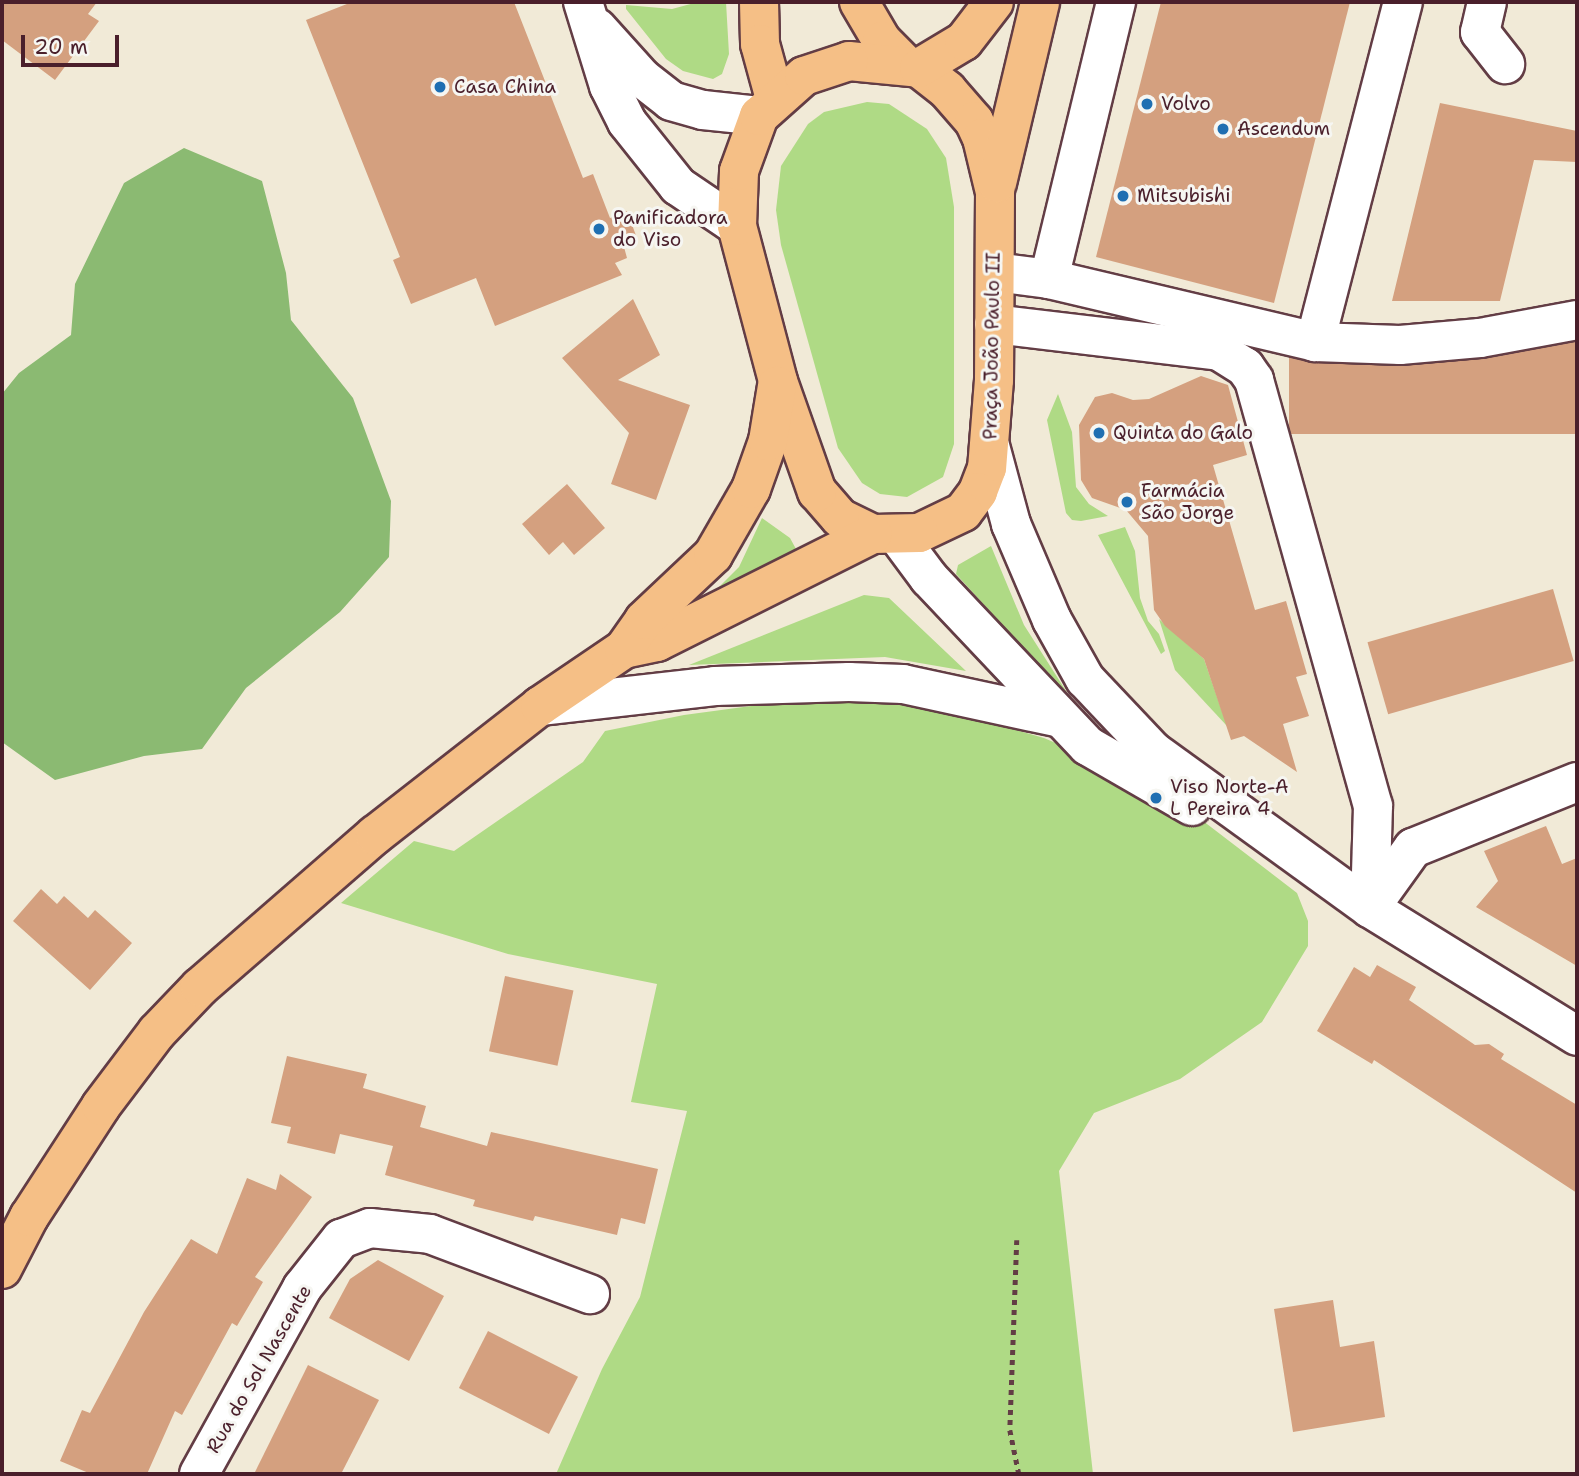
<!DOCTYPE html>
<html>
<head>
<meta charset="utf-8">
<style>
	body { margin:0 }
	#map { position:relative; width:1579px; height:1476px; overflow:hidden; background:#f1ead7; font-family:"Shantell Sans",sans-serif }
	div>[style] { position:absolute }
	[style*='--x'] { left:calc(var(--x)*1px); top:calc(var(--y)*1px); width:calc(var(--w)*1px); rotate:calc(var(--a)*1deg) }
	.green>* { inset:0; background:#afda85 }
	.forest>* { inset:0; background:#8bba72 }
	.building>* { inset:0; background:#d4a07f; transform-origin:0 0 }
	.path>* { height:4.5px; margin-top:-2.25px; transform-origin:0; background:repeating-linear-gradient(90deg,#633d45 0 5px,transparent 0 10px) }
	.roads { filter:drop-shadow(2px 0 #633d45) drop-shadow(-2px 0 #633d45) drop-shadow(0 2px #633d45) drop-shadow(0 -2px #633d45) }
	.minor>* { height:38px; margin:-19px; padding:0 19px; transform-origin:19px; border-radius:19px; background:#fff }
	.major>* { height:38px; margin:-19px; padding:0 19px; transform-origin:19px; border-radius:19px; background:#f5bf86 }
	.dots>* { width:19px; height:19px; translate:-50% -50%; box-sizing:border-box; border:4px solid #f6f6f2; border-radius:50% }
	span { translate:-50% -50%; white-space:nowrap; text-align:center; line-height:1.15; -webkit-text-stroke:6px #f6f6f2; paint-order:stroke }
	.poi-label { font-size:19px; color:#4a1f2b }
	.left { translate:0 -50%; text-align:left }
	.street-label { font-size:19px; color:#4a1f2b }
	.frame { position:absolute; inset:0; border:4px solid #4a1f2b; pointer-events:none }
	.scale { position:absolute; left:21px; top:35px; width:98px; height:32px; box-sizing:border-box; border:4px solid #4a1f2b; border-top:0; padding-left:9px; font-size:21px; line-height:24px; white-space:nowrap; color:#4a1f2b; -webkit-text-stroke:5px #f6f6f2; paint-order:stroke }
</style>
</head>
<body>
<div id="map">
	<div class="green">
		<i style="clip-path:polygon(698px 2px,726px 2px,729px 54px,722px 74px,713px 79px,683px 71px,666px 59px,626px 9px,626px 5px,672px 9px)"></i>
		<i style="clip-path:polygon(867px 102px,889px 104px,927px 129px,946px 158px,954px 207px,954px 444px,943px 477px,907px 497px,880px 494px,862px 483px,838px 448px,781px 245px,776px 210px,781px 166px,808px 124px,824px 112px)"></i>
		<i style="clip-path:polygon(1058px 394px,1072px 432px,1076px 487px,1089px 504px,1108px 516px,1081px 521px,1072px 520px,1066px 513px,1047px 420px)"></i>
		<i style="clip-path:polygon(762px 518px,790px 538px,796px 549px,726px 594px,718px 588px,739px 567px)"></i>
		<i style="clip-path:polygon(1125px 527px,1135px 551px,1140px 598px,1148px 621px,1159px 634px,1165px 651px,1161px 654px,1098px 535px)"></i>
		<i style="clip-path:polygon(991px 546px,1024px 625px,1075px 705px,956px 574px,958px 565px)"></i>
		<i style="clip-path:polygon(864px 595px,889px 598px,966px 671px,885px 657px,689px 665px)"></i>
		<i style="clip-path:polygon(1159px 619px,1204px 659px,1227px 726px,1175px 670px)"></i>
		<i style="clip-path:polygon(804px 699px,932px 706px,1044px 738px,1116px 769px,1190px 811px,1297px 893px,1308px 921px,1308px 946px,1262px 1022px,1180px 1079px,1094px 1113px,1059px 1171px,1093px 1474px,556px 1474px,602px 1369px,640px 1297px,687px 1111px,631px 1102px,657px 984px,508px 954px,341px 903px,414px 841px,454px 851px,583px 762px,605px 731px,684px 715px)"></i>
	</div>
	<div class="forest">
		<i style="clip-path:polygon(184px 148px,262px 181px,286px 273px,291px 320px,353px 398px,391px 501px,389px 557px,340px 612px,246px 688px,202px 749px,144px 756px,55px 780px,2px 742px,2px 394px,19px 373px,71px 335px,75px 284px,124px 183px)"></i>
	</div>
	<div class="building">
		<i style="clip-path:polygon(2px 2px,97px 2px,88px 14px,99px 21px,55px 80px,2px 40px)"></i>
		<i style="clip-path:polygon(352px 2px,514px 2px,583px 178px,593px 174px,610px 218px,627px 211px,638px 241px,624px 247px,627px 258px,615px 263px,622px 275px,495px 326px,476px 278px,411px 304px,393px 260px,400px 257px,306px 20px)"></i>
		<i style="clip-path:polygon(1161px 2px,1350px 2px,1274px 303px,1096px 257px)"></i>
		<i style="clip-path:polygon(1440px 103px,1577px 131px,1577px 162px,1534px 160px,1500px 301px,1392px 301px)"></i>
		<i style="clip-path:polygon(633px 299px,660px 355px,618px 380px,690px 405px,656px 500px,611px 484px,629px 433px,562px 358px)"></i>
		<i style="left:1577px;top:342px;width:92px;height:288px;rotate:90deg"></i>
		<i style="clip-path:polygon(1201px 376px,1228px 385px,1247px 455px,1213px 465px,1255px 610px,1286px 601px,1307px 674px,1296px 677px,1309px 716px,1283px 724px,1297px 772px,1244px 736px,1231px 740px,1204px 659px,1165px 626px,1154px 610px,1148px 536px,1126px 510px,1092px 498px,1081px 480px,1079px 425px,1095px 397px,1112px 393px,1133px 400px,1149px 399px)"></i>
		<i style="clip-path:polygon(567px 484px,605px 528px,574px 555px,563px 542px,549px 555px,522px 524px)"></i>
		<i style="left:1553px;top:589px;width:75px;height:193px;rotate:74deg"></i>
		<i style="clip-path:polygon(1546px 826px,1562px 864px,1577px 858px,1577px 966px,1476px 907px,1498px 881px,1484px 851px)"></i>
		<i style="clip-path:polygon(41px 889px,57px 904px,64px 896px,88px 918px,95px 910px,132px 943px,90px 990px,13px 921px)"></i>
		<i style="clip-path:polygon(1377px 965px,1416px 987px,1409px 1000px,1475px 1045px,1489px 1044px,1504px 1054px,1501px 1059px,1577px 1105px,1577px 1193px,1374px 1060px,1372px 1064px,1317px 1031px,1354px 967px,1370px 977px)"></i>
		<i style="left:505px;top:976px;width:70px;height:77px;rotate:12deg"></i>
		<i style="clip-path:polygon(287px 1056px,367px 1074px,363px 1088px,426px 1106px,420px 1127px,487px 1146px,491px 1132px,658px 1169px,645px 1224px,621px 1218px,617px 1235px,535px 1216px,533px 1221px,473px 1206px,475px 1200px,385px 1175px,393px 1146px,340px 1134px,335px 1154px,287px 1143px,291px 1127px,271px 1123px)"></i>
		<i style="clip-path:polygon(280px 1174px,312px 1197px,255px 1277px,263px 1282px,237px 1326px,232px 1323px,182px 1415px,175px 1411px,147px 1474px,91px 1474px,60px 1461px,82px 1410px,90px 1413px,144px 1312px,191px 1239px,217px 1254px,247px 1178px,276px 1190px)"></i>
		<i style="clip-path:polygon(378px 1260px,444px 1296px,409px 1361px,329px 1318px,350px 1279px)"></i>
		<i style="clip-path:polygon(1333px 1300px,1340px 1347px,1374px 1341px,1385px 1417px,1293px 1432px,1274px 1309px)"></i>
		<i style="left:488px;top:1331px;width:101px;height:64px;rotate:27deg"></i>
		<i style="clip-path:polygon(308px 1365px,379px 1400px,341px 1474px,254px 1474px)"></i>
	</div>
	<div class="path">
		<i style="--x:1017;--y:1240;--w:190;--a:92.1"></i>
		<i style="--x:1010;--y:1430;--w:45;--a:78.4"></i>
	</div>
	<div class="roads">
		<div class="minor">
			<i style="--x:583;--y:2;--w:88;--a:72.8"></i>
			<i style="--x:609;--y:86;--w:40;--a:63.4"></i>
			<i style="--x:627;--y:122;--w:82;--a:51.4"></i>
			<i style="--x:678;--y:186;--w:71;--a:34.1"></i>
			<i style="--x:1116;--y:2;--w:285;--a:103.6"></i>
			<i style="--x:1049;--y:279;--w:273;--a:13.3"></i>
			<i style="--x:1315;--y:342;--w:85;--a:2"></i>
			<i style="--x:1400;--y:345;--w:80;--a:-5"></i>
			<i style="--x:1480;--y:338;--w:99;--a:-10.5"></i>
			<i style="--x:1487;--y:2;--w:31;--a:103"></i>
			<i style="--x:1480;--y:32;--w:41;--a:52"></i>
			<i style="--x:597;--y:28;--w:67;--a:48"></i>
			<i style="--x:642;--y:78;--w:37;--a:38"></i>
			<i style="--x:671;--y:101;--w:33;--a:16"></i>
			<i style="--x:703;--y:110;--w:56;--a:6.1"></i>
			<i style="--x:995;--y:272;--w:54;--a:7.4"></i>
			<i style="--x:994;--y:324;--w:227;--a:6.8"></i>
			<i style="--x:1219;--y:351;--w:31;--a:32"></i>
			<i style="--x:1245;--y:367;--w:16;--a:55"></i>
			<i style="--x:1254;--y:380;--w:442;--a:74.4"></i>
			<i style="--x:1373;--y:806;--w:102;--a:91.7"></i>
			<i style="--x:1315;--y:342;--w:351;--a:-75.5"></i>
			<i style="--x:990;--y:446;--w:81;--a:74.9"></i>
			<i style="--x:1011;--y:524;--w:104;--a:66.9"></i>
			<i style="--x:1052;--y:620;--w:68;--a:60.8"></i>
			<i style="--x:1085;--y:679;--w:99;--a:46.6"></i>
			<i style="--x:1153;--y:751;--w:268;--a:35.9"></i>
			<i style="--x:1370;--y:908;--w:243;--a:31.7"></i>
			<i style="--x:897;--y:535;--w:54;--a:53.3"></i>
			<i style="--x:929;--y:578;--w:231;--a:46.6"></i>
			<i style="--x:1088;--y:746;--w:120;--a:30"></i>
			<i style="--x:540;--y:706;--w:176;--a:-6.5"></i>
			<i style="--x:715;--y:686;--w:134;--a:-1.7"></i>
			<i style="--x:849;--y:682;--w:54;--a:2.1"></i>
			<i style="--x:903;--y:684;--w:161;--a:12.2"></i>
			<i style="--x:1370;--y:908;--w:74;--a:-54.4"></i>
			<i style="--x:1413;--y:848;--w:177;--a:-21.9"></i>
			<i style="--x:199;--y:1474;--w:213;--a:-61"></i>
			<i style="--x:302;--y:1288;--w:63;--a:-51.5"></i>
			<i style="--x:341;--y:1239;--w:31;--a:-21"></i>
			<i style="--x:370;--y:1228;--w:60;--a:5.7"></i>
			<i style="--x:430;--y:1234;--w:171;--a:20.6"></i>
		</div>
		<div class="major">
			<i style="--x:759;--y:2;--w:42;--a:88.6"></i>
			<i style="--x:760;--y:44;--w:57;--a:74.7"></i>
			<i style="--x:859;--y:2;--w:45;--a:59.5"></i>
			<i style="--x:882;--y:41;--w:33;--a:45"></i>
			<i style="--x:849;--y:61;--w:70;--a:5.7"></i>
			<i style="--x:919;--y:68;--w:36;--a:38"></i>
			<i style="--x:947;--y:90;--w:41;--a:48.9"></i>
			<i style="--x:974;--y:121;--w:19;--a:65"></i>
			<i style="--x:982;--y:138;--w:56;--a:76.5"></i>
			<i style="--x:995;--y:192;--w:188;--a:90.3"></i>
			<i style="--x:994;--y:380;--w:88;--a:94.5"></i>
			<i style="--x:987;--y:468;--w:26;--a:111"></i>
			<i style="--x:978;--y:492;--w:25;--a:127"></i>
			<i style="--x:963;--y:512;--w:49;--a:154.5"></i>
			<i style="--x:919;--y:533;--w:46;--a:178.8"></i>
			<i style="--x:873;--y:534;--w:37;--a:-154"></i>
			<i style="--x:840;--y:518;--w:35;--a:-131"></i>
			<i style="--x:817;--y:492;--w:118;--a:-109.4"></i>
			<i style="--x:778;--y:381;--w:160;--a:-104.8"></i>
			<i style="--x:737;--y:226;--w:55;--a:-87.9"></i>
			<i style="--x:739;--y:171;--w:59;--a:-70"></i>
			<i style="--x:759;--y:116;--w:60;--a:-41.6"></i>
			<i style="--x:804;--y:76;--w:47;--a:-18.4"></i>
			<i style="--x:919;--y:68;--w:52;--a:-31"></i>
			<i style="--x:964;--y:41;--w:49;--a:-52.4"></i>
			<i style="--x:997;--y:183;--w:186;--a:-76.6"></i>
			<i style="--x:624;--y:649;--w:34;--a:-12"></i>
			<i style="--x:657;--y:642;--w:241;--a:-26.6"></i>
			<i style="--x:2;--y:1269;--w:59;--a:-62.6"></i>
			<i style="--x:29;--y:1217;--w:132;--a:-57"></i>
			<i style="--x:101;--y:1106;--w:93;--a:-52.9"></i>
			<i style="--x:157;--y:1032;--w:62;--a:-46.3"></i>
			<i style="--x:200;--y:987;--w:232;--a:-41"></i>
			<i style="--x:375;--y:835;--w:209;--a:-38"></i>
			<i style="--x:540;--y:706;--w:102;--a:-34.2"></i>
			<i style="--x:624;--y:649;--w:35;--a:-55"></i>
			<i style="--x:644;--y:620;--w:95;--a:-43.3"></i>
			<i style="--x:713;--y:555;--w:76;--a:-60.1"></i>
			<i style="--x:751;--y:489;--w:51;--a:-70.5"></i>
			<i style="--x:768;--y:441;--w:56;--a:-80.7"></i>
		</div>
	</div>
	<div class="dots">
		<i style="left:440px;top:87px;background:#1f6fb2"></i>
		<i style="left:1147px;top:104px;background:#1f6fb2"></i>
		<i style="left:1223px;top:129px;background:#1f6fb2"></i>
		<i style="left:1123px;top:196px;background:#1f6fb2"></i>
		<i style="left:599px;top:229px;background:#1f6fb2"></i>
		<i style="left:1099px;top:433px;background:#1f6fb2"></i>
		<i style="left:1127px;top:502px;background:#1f6fb2"></i>
		<i style="left:1156px;top:798px;background:#1f6fb2"></i>
	</div>
	<div class="poi-label">
		<span class="left" style="left:454px;top:87px">Casa China</span>
		<span class="left" style="left:1161px;top:104px">Volvo</span>
		<span class="left" style="left:1237px;top:129px">Ascendum</span>
		<span class="left" style="left:1137px;top:196px">Mitsubishi</span>
		<span class="left" style="left:613px;top:229px">Panificadora<br>do Viso</span>
		<span class="left" style="left:1113px;top:433px">Quinta do Galo</span>
		<span class="left" style="left:1141px;top:502px">Farmácia<br>São Jorge</span>
		<span class="left" style="left:1170px;top:798px">Viso Norte-A<br>L Pereira 4</span>
	</div>
	<div class="street-label">
		<span style="left:992px;top:346px;rotate:-89deg">Praça João Paulo II</span>
		<span style="left:259px;top:1369px;rotate:-60deg">Rua do Sol Nascente</span>
	</div>
	<div class="frame"></div>
	<div class="scale">20 m</div>
</div>
</body>
</html>
